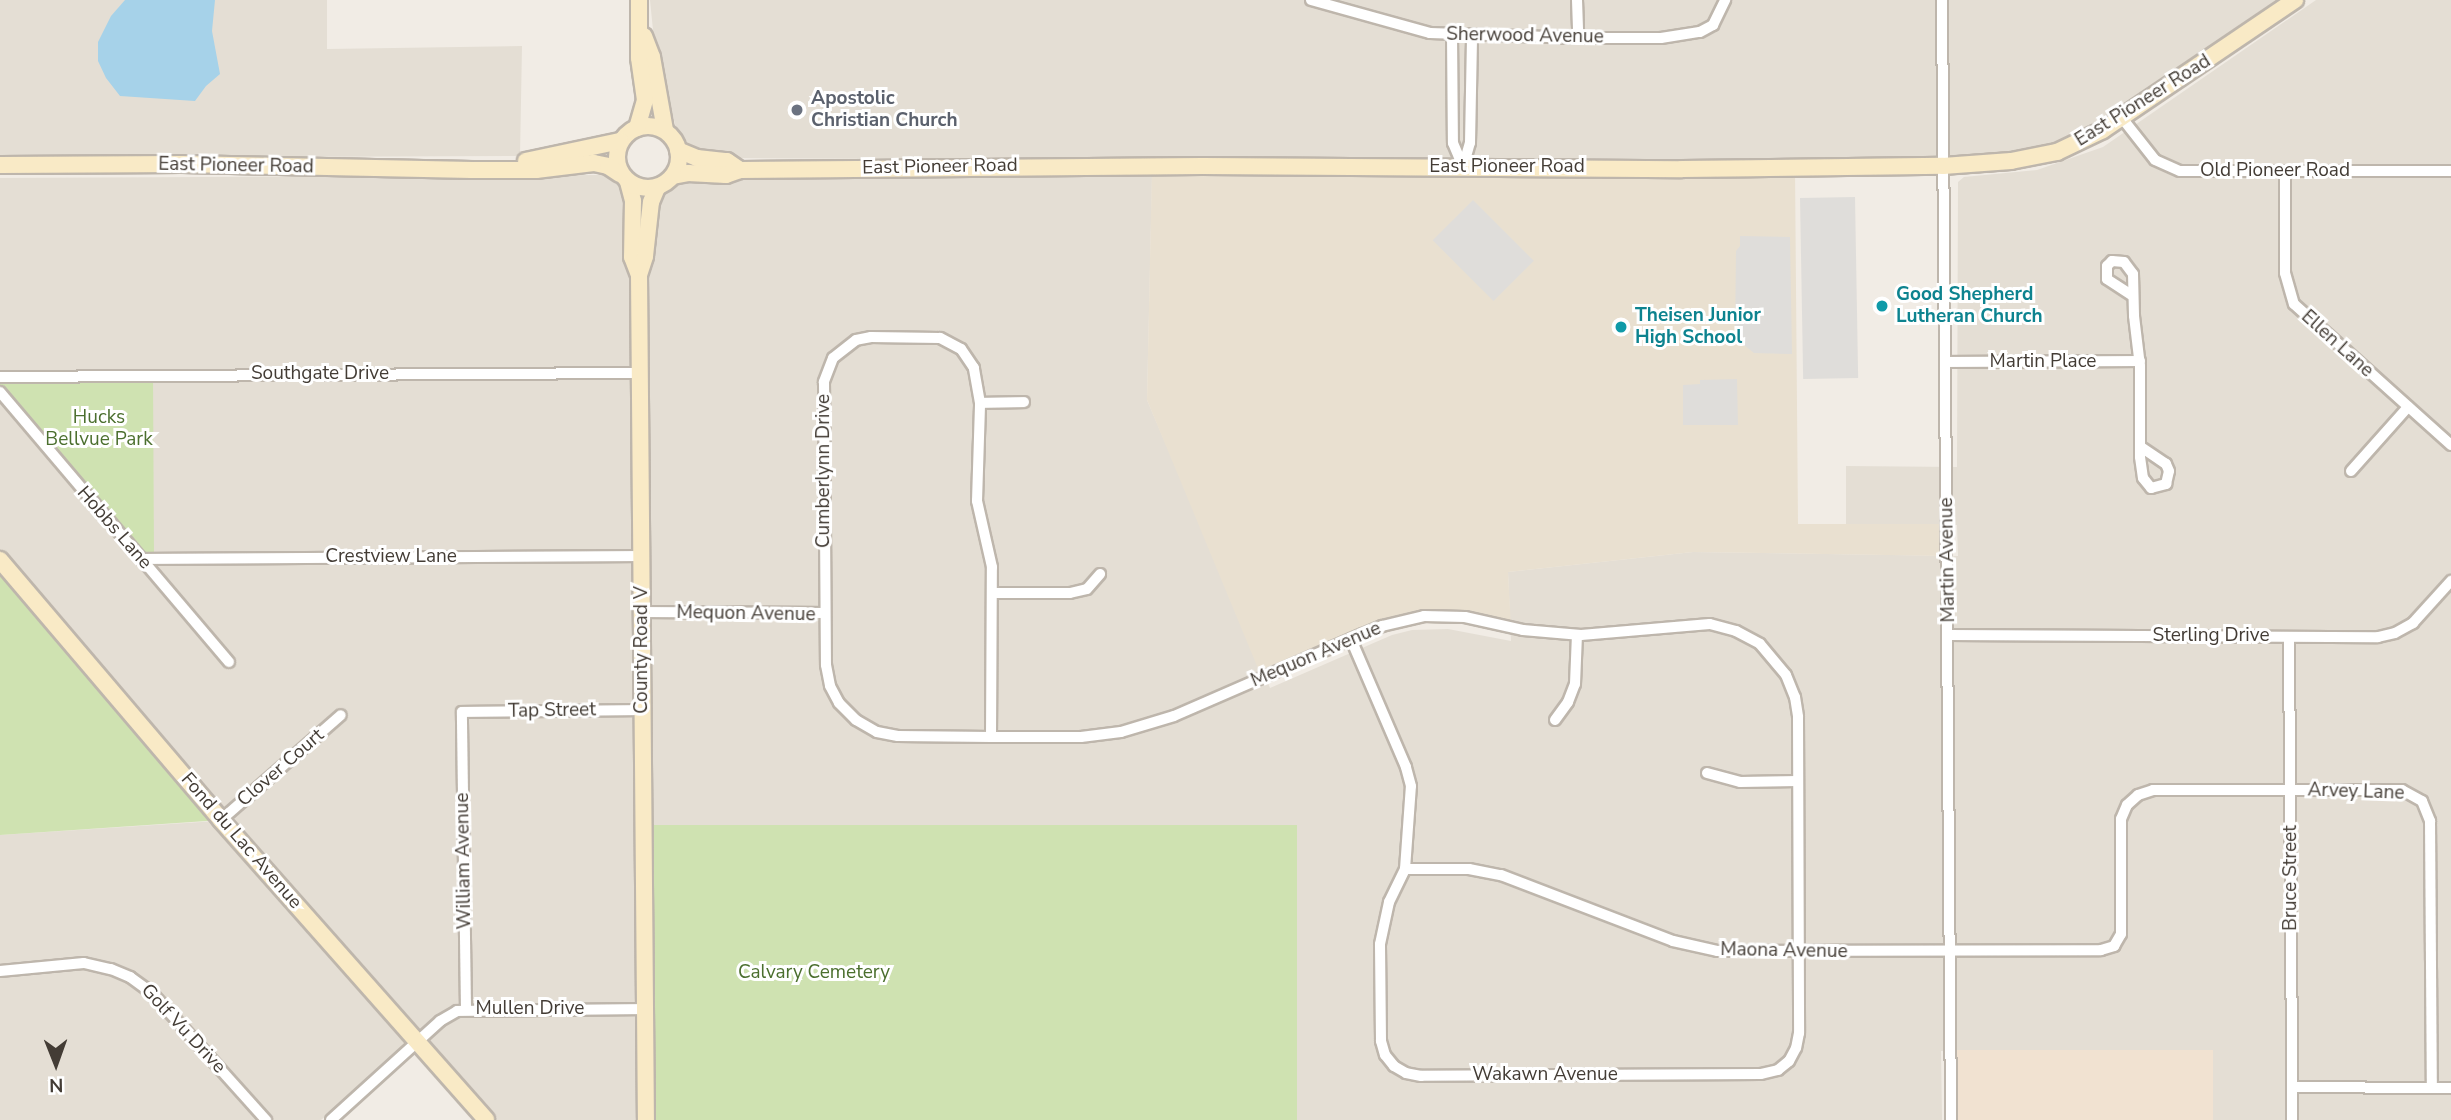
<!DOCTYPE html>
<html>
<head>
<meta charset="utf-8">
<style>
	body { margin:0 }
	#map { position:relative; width:2451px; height:1120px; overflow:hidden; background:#f1ece5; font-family:"Nunito Sans",sans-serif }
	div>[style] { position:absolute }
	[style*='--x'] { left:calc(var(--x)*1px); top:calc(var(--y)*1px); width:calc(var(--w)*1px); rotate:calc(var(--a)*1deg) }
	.residential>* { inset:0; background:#e4ded4 }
	.commercial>* { inset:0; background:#f1e2d1; transform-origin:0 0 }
	.education>* { inset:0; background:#e9e0d0 }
	.green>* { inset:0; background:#cfe2b1; transform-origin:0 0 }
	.parking>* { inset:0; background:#dfddda; transform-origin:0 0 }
	.water>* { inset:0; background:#a6d2e9 }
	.roads { filter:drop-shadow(2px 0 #beb6ac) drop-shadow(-2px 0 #beb6ac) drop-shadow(0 2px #beb6ac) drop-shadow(0 -2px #beb6ac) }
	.street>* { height:10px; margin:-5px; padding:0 5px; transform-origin:5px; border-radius:5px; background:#fff }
	.secondary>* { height:16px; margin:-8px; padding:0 8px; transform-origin:8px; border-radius:8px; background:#f9eac6 }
	.secondary>.ring { margin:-8px; padding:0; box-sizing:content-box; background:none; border:16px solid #f9eac6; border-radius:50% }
	.dots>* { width:19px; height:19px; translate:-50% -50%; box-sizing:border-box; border:4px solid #fff; border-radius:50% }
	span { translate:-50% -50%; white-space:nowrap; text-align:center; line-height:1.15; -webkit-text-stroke:6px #fff; paint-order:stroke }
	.street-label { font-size:19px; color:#433c35 }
	.worship-label { font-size:19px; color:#5b616d; font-weight:700 }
	.left { translate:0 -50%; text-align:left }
	.culture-label { font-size:19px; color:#0d838f; font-weight:700 }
	.park-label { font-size:19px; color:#4b6f2e }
	.north { position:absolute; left:21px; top:1029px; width:70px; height:70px; -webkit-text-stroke:5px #fff; paint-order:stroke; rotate:179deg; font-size:19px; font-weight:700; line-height:28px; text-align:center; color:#433c35 }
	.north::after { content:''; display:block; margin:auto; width:24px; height:32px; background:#433c35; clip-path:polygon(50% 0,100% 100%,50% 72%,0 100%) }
</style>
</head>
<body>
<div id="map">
	<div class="residential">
		<i style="clip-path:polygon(0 0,327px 0,327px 49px,522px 46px,520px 156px,0 158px)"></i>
		<i style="clip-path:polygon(650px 0,2285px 0,2095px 129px,2037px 152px,1916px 161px,1579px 162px,720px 158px,687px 147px,678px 135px,655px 50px)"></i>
		<i style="clip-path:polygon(2316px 0,2451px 0,2451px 1120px,2212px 1120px,2213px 1052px,1961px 1050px,1941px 1051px,1942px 1120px,1294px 1120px,1297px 827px,652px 825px,648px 235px,654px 184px,661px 178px,700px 175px,1152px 177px,1147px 400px,1270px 688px,1392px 635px,1412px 630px,1448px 629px,1511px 641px,1508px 572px,1693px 552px,1958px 556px,1957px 525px,1846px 524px,1846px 466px,1957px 467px,1958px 182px,1964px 177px,2037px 170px,2103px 147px)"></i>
		<i style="clip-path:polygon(601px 175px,617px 177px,631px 191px,639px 1120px,496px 1120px,0 550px,0 178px)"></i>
		<i style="clip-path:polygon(217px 821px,407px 1040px,406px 1046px,321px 1120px,0 1120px,0 835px)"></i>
	</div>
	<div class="commercial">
		<i style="left:1951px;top:1050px;width:262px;height:70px"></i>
	</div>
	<div class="education">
		<i style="clip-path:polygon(1152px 166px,1795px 168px,1798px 524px,1947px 524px,1948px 556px,1693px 552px,1508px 572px,1511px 628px,1442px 616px,1404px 620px,1262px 678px,1147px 400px)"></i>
	</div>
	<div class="green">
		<i style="clip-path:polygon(153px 374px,154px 559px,141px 559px,0 392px,0 377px)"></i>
		<i style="clip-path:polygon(0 560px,221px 820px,0 835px)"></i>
		<i style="left:652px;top:825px;width:645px;height:295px"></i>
	</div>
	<div class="parking">
		<i style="left:1855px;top:197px;width:181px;height:55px;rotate:89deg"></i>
		<i style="left:1473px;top:200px;width:86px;height:57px;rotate:45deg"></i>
		<i style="clip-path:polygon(1740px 236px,1790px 237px,1792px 354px,1754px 353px,1735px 338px,1736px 251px,1740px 246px)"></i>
		<i style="clip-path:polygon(1737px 379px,1738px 425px,1683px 425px,1683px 385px,1700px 384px,1700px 380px)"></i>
	</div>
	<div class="water">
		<i style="clip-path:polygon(125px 0,215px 0,212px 31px,220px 74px,206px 86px,195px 101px,120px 96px,106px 78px,98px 61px,98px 42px,111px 16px)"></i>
	</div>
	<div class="roads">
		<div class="street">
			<i style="--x:1311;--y:0;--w:123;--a:15.5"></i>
			<i style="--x:1430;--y:33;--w:148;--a:1.9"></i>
			<i style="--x:1578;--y:38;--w:83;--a:0"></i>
			<i style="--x:1661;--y:38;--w:39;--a:-9"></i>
			<i style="--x:1700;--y:32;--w:15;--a:-28"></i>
			<i style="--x:1713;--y:25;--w:28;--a:-64"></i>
			<i style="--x:1577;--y:0;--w:38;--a:88"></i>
			<i style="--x:1942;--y:0;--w:1120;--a:89.54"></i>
			<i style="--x:1452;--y:35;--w:108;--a:89.5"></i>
			<i style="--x:1453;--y:143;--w:26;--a:67"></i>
			<i style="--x:2122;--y:118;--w:53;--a:51.8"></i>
			<i style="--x:2155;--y:160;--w:27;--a:24"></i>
			<i style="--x:2180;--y:171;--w:271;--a:0"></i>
			<i style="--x:1463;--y:167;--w:25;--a:-74"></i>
			<i style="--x:1470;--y:143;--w:107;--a:-88.9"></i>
			<i style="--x:2285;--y:171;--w:102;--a:90"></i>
			<i style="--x:2285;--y:273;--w:32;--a:74"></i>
			<i style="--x:2294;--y:304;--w:211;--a:41.9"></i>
			<i style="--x:2133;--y:296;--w:31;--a:-147"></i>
			<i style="--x:2107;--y:279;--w:13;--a:-90"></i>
			<i style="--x:2107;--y:266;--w:7;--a:-45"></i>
			<i style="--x:2112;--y:261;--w:12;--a:5"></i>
			<i style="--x:2124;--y:262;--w:15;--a:53"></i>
			<i style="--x:2133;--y:274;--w:42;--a:88.6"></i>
			<i style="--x:2134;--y:316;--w:50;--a:83.2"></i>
			<i style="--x:2140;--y:366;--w:91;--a:90"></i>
			<i style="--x:2140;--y:457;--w:21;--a:82"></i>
			<i style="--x:2143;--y:478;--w:13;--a:51"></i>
			<i style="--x:2151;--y:488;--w:16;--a:-15"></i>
			<i style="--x:2166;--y:484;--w:13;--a:-77"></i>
			<i style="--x:2169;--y:471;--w:8;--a:-113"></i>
			<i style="--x:2166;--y:464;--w:30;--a:-146"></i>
			<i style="--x:1947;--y:362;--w:193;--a:-0.3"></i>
			<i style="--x:0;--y:377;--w:640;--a:-0.36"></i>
			<i style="--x:0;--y:392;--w:354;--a:49.7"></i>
			<i style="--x:980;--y:403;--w:44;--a:-1.3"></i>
			<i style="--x:2351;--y:471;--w:86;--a:-48.3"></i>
			<i style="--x:141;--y:559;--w:500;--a:-0.34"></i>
			<i style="--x:992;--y:593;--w:78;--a:0"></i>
			<i style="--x:1070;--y:593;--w:17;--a:-13"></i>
			<i style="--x:1087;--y:589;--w:20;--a:-49"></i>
			<i style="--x:642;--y:612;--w:182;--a:0.3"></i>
			<i style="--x:1949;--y:635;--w:429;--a:0.3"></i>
			<i style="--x:2378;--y:637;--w:17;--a:-13"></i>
			<i style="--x:2395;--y:633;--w:21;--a:-29"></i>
			<i style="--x:2413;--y:623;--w:57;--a:-47.9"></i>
			<i style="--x:2289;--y:637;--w:483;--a:89.6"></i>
			<i style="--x:1555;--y:720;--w:22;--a:-54"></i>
			<i style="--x:1568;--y:702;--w:19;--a:-69"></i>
			<i style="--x:1575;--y:684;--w:49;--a:-87.7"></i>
			<i style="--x:991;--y:737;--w:170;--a:-89.7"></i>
			<i style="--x:992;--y:567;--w:68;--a:-102.8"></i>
			<i style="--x:977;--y:501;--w:98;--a:-88.2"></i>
			<i style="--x:980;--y:403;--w:36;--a:-100"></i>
			<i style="--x:974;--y:368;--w:23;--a:-124"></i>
			<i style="--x:961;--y:349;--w:24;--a:-152"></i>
			<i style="--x:940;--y:338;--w:69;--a:-179.2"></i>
			<i style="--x:871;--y:337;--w:15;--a:169"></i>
			<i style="--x:856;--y:340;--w:29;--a:142"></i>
			<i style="--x:833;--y:358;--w:26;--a:111"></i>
			<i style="--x:824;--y:382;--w:283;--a:89.6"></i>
			<i style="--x:826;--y:665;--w:21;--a:79"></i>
			<i style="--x:830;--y:686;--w:19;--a:62"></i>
			<i style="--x:839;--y:703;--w:24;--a:45"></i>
			<i style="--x:856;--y:720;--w:24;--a:30"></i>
			<i style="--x:877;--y:732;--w:21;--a:11"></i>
			<i style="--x:898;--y:736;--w:93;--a:0.6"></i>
			<i style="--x:991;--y:737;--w:90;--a:0"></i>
			<i style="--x:1081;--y:737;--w:40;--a:-7.1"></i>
			<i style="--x:1121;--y:732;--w:55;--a:-16.8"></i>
			<i style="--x:1174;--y:716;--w:206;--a:-23.5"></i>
			<i style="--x:1363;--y:634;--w:21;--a:-23"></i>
			<i style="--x:1382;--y:626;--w:43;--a:-13.4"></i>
			<i style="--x:1424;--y:616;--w:41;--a:1.4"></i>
			<i style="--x:1465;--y:617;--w:59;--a:12.6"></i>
			<i style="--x:1523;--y:630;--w:58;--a:4.9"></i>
			<i style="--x:1581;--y:635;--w:129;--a:-4.9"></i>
			<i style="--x:1710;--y:624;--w:27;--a:15"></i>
			<i style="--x:1736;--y:631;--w:27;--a:28"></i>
			<i style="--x:1760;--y:644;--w:40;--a:50"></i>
			<i style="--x:1786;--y:675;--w:24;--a:68"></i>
			<i style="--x:1795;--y:697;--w:20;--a:81"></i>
			<i style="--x:1798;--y:717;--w:316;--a:89.8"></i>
			<i style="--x:1799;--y:1033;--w:15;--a:101"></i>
			<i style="--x:1796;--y:1048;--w:15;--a:118"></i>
			<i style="--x:1789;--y:1061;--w:14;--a:141"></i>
			<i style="--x:1778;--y:1070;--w:17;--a:167"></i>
			<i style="--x:1761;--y:1074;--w:340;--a:179.7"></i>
			<i style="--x:1421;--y:1076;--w:15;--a:-169"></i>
			<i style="--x:1406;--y:1073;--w:14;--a:-150"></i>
			<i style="--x:1394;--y:1066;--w:14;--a:-129"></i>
			<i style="--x:1385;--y:1055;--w:15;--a:-106"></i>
			<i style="--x:1381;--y:1041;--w:97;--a:-90.6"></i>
			<i style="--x:1380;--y:944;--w:43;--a:-77.9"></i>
			<i style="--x:1389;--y:902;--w:37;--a:-64"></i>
			<i style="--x:1405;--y:869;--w:83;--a:-85.9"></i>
			<i style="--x:1411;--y:786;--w:20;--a:-105"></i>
			<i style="--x:1406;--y:767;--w:139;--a:-113.3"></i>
			<i style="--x:1707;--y:773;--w:34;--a:15"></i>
			<i style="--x:1740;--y:782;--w:58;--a:-1"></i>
			<i style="--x:221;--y:820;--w:159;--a:-41.2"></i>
			<i style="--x:1405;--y:869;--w:64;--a:0"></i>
			<i style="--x:1469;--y:869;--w:33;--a:11"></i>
			<i style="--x:1501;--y:875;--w:184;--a:21"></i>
			<i style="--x:1673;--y:941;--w:45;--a:12.8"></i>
			<i style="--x:1717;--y:951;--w:384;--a:-0.1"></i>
			<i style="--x:2101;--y:950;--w:14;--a:-17"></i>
			<i style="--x:2114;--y:946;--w:14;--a:-60"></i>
			<i style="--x:2121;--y:934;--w:115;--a:-90"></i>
			<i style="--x:2121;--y:819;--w:15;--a:-67"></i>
			<i style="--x:2127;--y:805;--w:15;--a:-42"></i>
			<i style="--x:2138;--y:795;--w:16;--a:-18"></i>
			<i style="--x:2153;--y:790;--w:249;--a:0"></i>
			<i style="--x:2402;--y:790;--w:23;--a:29"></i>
			<i style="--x:2422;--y:801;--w:22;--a:68"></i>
			<i style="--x:2430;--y:821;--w:267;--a:89.6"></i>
			<i style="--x:0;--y:971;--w:84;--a:-5.4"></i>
			<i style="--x:84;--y:963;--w:28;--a:13"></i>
			<i style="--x:111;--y:969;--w:21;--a:23"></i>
			<i style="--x:130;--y:977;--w:27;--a:36"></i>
			<i style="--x:152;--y:993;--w:171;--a:48.1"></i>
			<i style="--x:466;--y:1009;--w:297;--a:-90.8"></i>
			<i style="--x:462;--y:712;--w:180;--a:-0.6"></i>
			<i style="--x:2292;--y:1087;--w:159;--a:0.4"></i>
			<i style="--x:331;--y:1120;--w:147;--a:-42.2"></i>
			<i style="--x:440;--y:1021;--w:20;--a:-30"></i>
			<i style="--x:457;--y:1011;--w:187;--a:-0.6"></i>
		</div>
		<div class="secondary">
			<i style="--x:644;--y:36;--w:22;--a:69"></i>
			<i style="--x:652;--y:57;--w:74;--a:79.9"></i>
			<i class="ring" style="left:617px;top:126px;width:46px;height:46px"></i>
			<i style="--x:637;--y:128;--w:29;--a:-74"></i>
			<i style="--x:645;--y:100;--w:42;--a:-98.1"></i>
			<i style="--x:639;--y:58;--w:58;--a:-90"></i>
			<i style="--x:678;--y:150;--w:21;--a:23"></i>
			<i style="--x:697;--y:158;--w:30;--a:6"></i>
			<i style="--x:727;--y:161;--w:16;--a:35"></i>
			<i style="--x:740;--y:170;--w:462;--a:-0.5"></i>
			<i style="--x:1202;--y:166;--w:480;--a:0.4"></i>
			<i style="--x:1682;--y:169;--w:261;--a:-0.7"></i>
			<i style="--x:1943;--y:166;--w:68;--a:-4.2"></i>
			<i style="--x:2011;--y:161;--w:47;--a:-11.1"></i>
			<i style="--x:2057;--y:152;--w:51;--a:-25.6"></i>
			<i style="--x:2103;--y:130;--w:232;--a:-34.1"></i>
			<i style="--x:526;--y:161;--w:96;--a:-12"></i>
			<i style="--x:0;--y:165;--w:182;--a:-0.3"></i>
			<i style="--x:182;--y:164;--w:290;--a:1.2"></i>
			<i style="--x:472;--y:170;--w:64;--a:0"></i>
			<i style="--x:536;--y:170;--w:58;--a:-6.9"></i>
			<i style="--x:594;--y:163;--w:14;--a:12"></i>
			<i style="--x:608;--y:166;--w:14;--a:34"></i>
			<i style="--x:673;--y:176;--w:15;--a:-11"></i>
			<i style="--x:688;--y:173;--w:38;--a:3"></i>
			<i style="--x:726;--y:175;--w:15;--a:-20"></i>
			<i style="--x:628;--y:182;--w:20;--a:75"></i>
			<i style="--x:633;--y:201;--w:56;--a:91"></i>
			<i style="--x:632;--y:257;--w:19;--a:69"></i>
			<i style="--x:639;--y:275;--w:845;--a:89.53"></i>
			<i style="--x:639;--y:275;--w:20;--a:-72"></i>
			<i style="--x:645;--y:256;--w:54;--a:-83.7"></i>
			<i style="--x:651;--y:202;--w:15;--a:-67"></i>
			<i style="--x:0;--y:560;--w:341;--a:49.6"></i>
			<i style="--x:221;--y:820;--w:400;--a:48.5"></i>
		</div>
	</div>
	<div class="dots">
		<i style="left:797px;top:110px;background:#6b7280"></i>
		<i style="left:1882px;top:306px;background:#0f9aa8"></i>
		<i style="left:1621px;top:327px;background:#0f9aa8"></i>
	</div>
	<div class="street-label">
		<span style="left:1525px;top:36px;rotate:1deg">Sherwood Avenue</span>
		<span style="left:2143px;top:101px;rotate:-32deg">East Pioneer Road</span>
		<span style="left:236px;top:166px;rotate:1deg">East Pioneer Road</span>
		<span style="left:940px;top:167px;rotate:-1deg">East Pioneer Road</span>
		<span style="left:1507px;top:167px">East Pioneer Road</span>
		<span style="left:2275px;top:171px">Old Pioneer Road</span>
		<span style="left:2337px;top:344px;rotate:42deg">Ellen Lane</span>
		<span style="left:2043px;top:362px">Martin Place</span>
		<span style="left:320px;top:374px">Southgate Drive</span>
		<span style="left:824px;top:471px;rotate:-90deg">Cumberlynn Drive</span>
		<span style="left:114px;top:528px;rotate:49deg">Hobbs Lane</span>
		<span style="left:391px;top:557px">Crestview Lane</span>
		<span style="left:1948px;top:560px;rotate:-91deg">Martin Avenue</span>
		<span style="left:746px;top:614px;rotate:1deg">Mequon Avenue</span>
		<span style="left:2211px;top:636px">Sterling Drive</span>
		<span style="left:642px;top:650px;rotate:-90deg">County Road V</span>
		<span style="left:1316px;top:655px;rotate:-23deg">Mequon Avenue</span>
		<span style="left:552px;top:711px;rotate:-1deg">Tap Street</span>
		<span style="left:281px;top:768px;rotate:-41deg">Clover Court</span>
		<span style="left:2356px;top:792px;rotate:2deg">Arvey Lane</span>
		<span style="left:241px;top:841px;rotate:49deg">Fond du Lac Avenue</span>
		<span style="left:464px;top:861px;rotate:-91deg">William Avenue</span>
		<span style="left:2291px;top:878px;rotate:-90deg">Bruce Street</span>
		<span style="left:1784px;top:951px;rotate:1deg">Maona Avenue</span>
		<span style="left:530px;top:1009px">Mullen Drive</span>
		<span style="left:183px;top:1029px;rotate:47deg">Golf Vu Drive</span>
		<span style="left:1545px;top:1075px">Wakawn Avenue</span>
	</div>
	<div class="worship-label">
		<span class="left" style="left:811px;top:110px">Apostolic<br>Christian Church</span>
	</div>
	<div class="culture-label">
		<span class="left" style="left:1896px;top:306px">Good Shepherd<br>Lutheran Church</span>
		<span class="left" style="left:1635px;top:327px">Theisen Junior<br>High School</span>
	</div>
	<div class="park-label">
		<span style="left:99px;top:429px">Hucks<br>Bellvue Park</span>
		<span style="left:814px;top:973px">Calvary Cemetery</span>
	</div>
	<div class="north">N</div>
</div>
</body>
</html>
